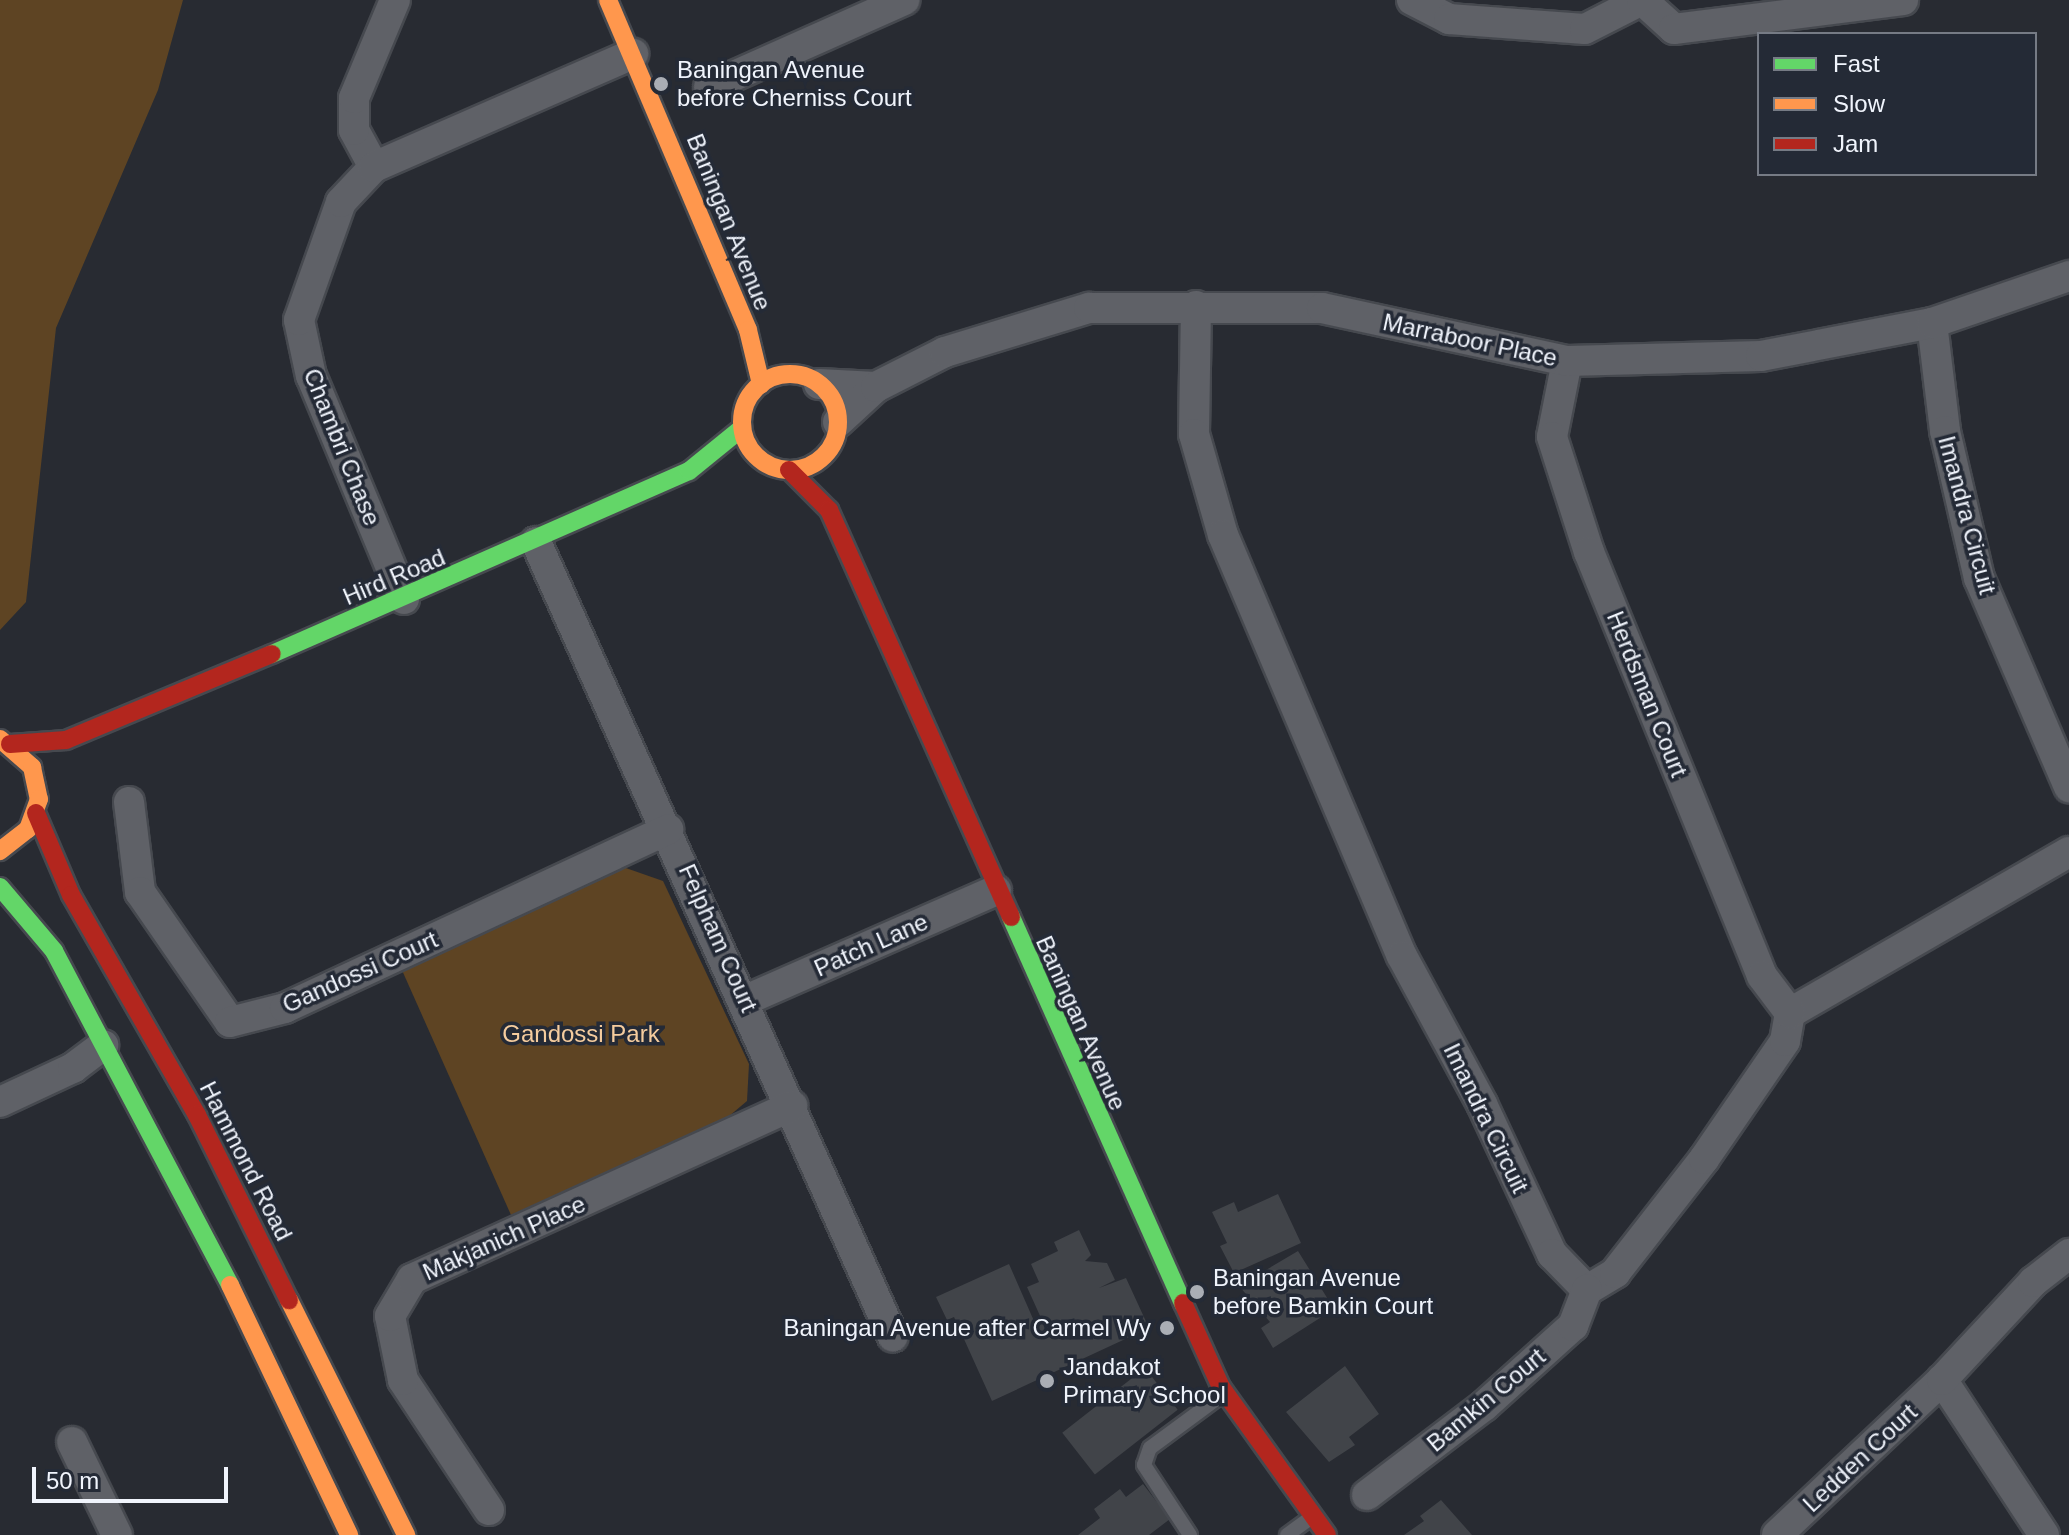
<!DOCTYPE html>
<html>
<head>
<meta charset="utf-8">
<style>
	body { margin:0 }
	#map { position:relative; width:2069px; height:1535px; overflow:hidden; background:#282b32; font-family:Helvetica,sans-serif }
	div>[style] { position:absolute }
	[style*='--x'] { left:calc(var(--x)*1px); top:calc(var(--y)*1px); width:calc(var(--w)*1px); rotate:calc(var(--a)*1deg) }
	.green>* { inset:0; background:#5e4423 }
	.building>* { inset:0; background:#414449; transform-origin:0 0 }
	.roads { filter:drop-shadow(2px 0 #46494f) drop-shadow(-2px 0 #46494f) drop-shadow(0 2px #46494f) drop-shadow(0 -2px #46494f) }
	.lane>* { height:14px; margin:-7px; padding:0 7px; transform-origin:7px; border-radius:7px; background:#5f6167 }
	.street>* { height:30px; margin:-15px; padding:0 15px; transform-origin:15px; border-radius:15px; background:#5f6167 }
	.fast>* { height:18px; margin:-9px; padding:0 9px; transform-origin:9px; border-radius:9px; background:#63d668 }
	.slow>* { height:18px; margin:-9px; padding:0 9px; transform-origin:9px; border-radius:9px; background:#ff974d }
	.slow>.ring { margin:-9px; padding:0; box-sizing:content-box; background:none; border:18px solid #ff974d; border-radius:50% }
	.jam>* { height:18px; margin:-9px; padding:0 9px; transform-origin:9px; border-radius:9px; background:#b3261e }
	.dots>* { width:22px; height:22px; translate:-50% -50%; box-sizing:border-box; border:4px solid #242a36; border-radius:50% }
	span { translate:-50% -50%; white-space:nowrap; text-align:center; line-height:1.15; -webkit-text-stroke:7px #242a36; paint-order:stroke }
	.poi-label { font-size:24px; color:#f0f4fc }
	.left { translate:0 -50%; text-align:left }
	.right { translate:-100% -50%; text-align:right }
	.street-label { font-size:24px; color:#f0f4fc }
	.park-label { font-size:24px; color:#f5cc9e }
	.legend { position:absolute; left:1757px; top:32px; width:280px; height:144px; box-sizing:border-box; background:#242a36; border:2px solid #767b85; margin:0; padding:10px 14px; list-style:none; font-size:24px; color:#f0f4fc }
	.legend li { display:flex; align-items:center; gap:16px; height:40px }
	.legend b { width:40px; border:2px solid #767b85 }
	.scale { position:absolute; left:32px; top:1467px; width:196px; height:36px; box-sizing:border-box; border:4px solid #f0f4fc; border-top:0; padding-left:10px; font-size:24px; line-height:28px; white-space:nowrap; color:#f0f4fc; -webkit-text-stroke:6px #242a36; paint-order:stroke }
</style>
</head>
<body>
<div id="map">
	<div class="green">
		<i style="clip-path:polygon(0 0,183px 0,158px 90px,56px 328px,26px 602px,0 630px)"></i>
		<i style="clip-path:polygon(623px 867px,663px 881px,749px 1064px,747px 1101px,728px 1117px,511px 1215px,401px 968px)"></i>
	</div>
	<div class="building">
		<i style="clip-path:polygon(1278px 1194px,1301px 1243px,1234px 1273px,1220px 1246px,1227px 1243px,1212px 1212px,1234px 1202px,1238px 1212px)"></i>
		<i style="clip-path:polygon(1079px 1230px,1091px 1255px,1085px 1261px,1107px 1263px,1115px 1280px,1099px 1288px,1126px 1278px,1149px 1328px,992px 1401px,954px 1317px,947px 1320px,936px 1297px,1009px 1264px,1034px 1321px,1041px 1318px,1027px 1287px,1039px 1282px,1031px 1264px,1058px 1251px,1054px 1242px)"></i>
		<i style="clip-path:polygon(1298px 1251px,1334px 1309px,1273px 1348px,1261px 1328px,1270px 1322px,1239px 1286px)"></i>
		<i style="clip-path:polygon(1345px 1366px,1379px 1414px,1349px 1437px,1355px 1445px,1329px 1462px,1286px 1412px)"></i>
		<i style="left:1145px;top:1368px;width:53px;height:105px;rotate:52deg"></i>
		<i style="clip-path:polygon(1143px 1484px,1170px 1519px,1149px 1535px,1078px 1535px,1100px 1518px,1094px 1509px,1120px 1489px,1126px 1497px)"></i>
		<i style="clip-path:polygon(1441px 1500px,1472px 1535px,1404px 1535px,1424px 1521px,1420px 1516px)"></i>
	</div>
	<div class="roads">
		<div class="lane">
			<i style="--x:1190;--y:1535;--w:84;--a:-123.3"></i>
			<i style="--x:1144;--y:1465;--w:18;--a:-71"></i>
			<i style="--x:1150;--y:1448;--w:89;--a:-36.4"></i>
			<i style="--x:1287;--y:1535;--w:27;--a:-36"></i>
		</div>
		<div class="street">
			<i style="--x:1412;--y:0;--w:42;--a:27.2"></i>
			<i style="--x:1449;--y:19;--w:136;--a:4.2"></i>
			<i style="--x:1585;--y:29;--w:64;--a:-27"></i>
			<i style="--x:1642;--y:0;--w:43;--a:42.2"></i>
			<i style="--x:1674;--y:29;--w:231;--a:-7.2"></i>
			<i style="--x:709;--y:87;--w:214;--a:-24"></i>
			<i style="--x:374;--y:167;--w:42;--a:-118.4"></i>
			<i style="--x:354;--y:130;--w:32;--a:-90"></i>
			<i style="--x:354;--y:98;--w:106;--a:-67.3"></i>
			<i style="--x:1196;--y:306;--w:128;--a:90.9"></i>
			<i style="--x:1194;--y:434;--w:105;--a:74"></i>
			<i style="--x:1223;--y:535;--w:457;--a:67"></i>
			<i style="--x:1402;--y:956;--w:168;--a:61.6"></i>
			<i style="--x:1482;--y:1104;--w:166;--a:65"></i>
			<i style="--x:1552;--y:1254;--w:50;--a:45.8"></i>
			<i style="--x:1587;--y:1290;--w:33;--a:-31"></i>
			<i style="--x:1615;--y:1273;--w:145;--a:-52"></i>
			<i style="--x:1704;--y:1159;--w:143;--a:-55.5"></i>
			<i style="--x:1785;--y:1041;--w:28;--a:-80"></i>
			<i style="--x:1790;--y:1013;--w:322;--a:-30"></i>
			<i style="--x:1932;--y:323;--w:109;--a:83.1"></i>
			<i style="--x:1945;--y:431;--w:151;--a:77"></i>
			<i style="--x:1979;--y:578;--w:228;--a:66.7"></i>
			<i style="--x:1567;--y:361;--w:77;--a:101.2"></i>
			<i style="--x:1552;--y:437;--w:121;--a:72.2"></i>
			<i style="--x:1589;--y:552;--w:458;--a:67.8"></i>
			<i style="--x:1762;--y:976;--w:46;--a:52.9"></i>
			<i style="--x:819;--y:384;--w:57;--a:3"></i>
			<i style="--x:838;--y:422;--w:52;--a:-42.6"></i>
			<i style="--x:876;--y:387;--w:77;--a:-26.9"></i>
			<i style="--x:945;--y:352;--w:151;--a:-17"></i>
			<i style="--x:1089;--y:308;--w:233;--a:0"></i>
			<i style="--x:1322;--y:308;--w:251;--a:12.2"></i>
			<i style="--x:1567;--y:361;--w:194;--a:-1.5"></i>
			<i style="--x:1761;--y:356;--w:174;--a:-10.9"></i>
			<i style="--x:1932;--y:323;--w:145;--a:-18.9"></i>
			<i style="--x:536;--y:542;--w:871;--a:65.82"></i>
			<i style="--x:404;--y:599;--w:242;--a:-112.6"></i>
			<i style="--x:311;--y:376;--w:57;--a:-102.1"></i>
			<i style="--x:299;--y:320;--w:125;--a:-70.4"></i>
			<i style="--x:341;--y:202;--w:48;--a:-46.7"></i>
			<i style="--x:374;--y:167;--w:283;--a:-23.6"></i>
			<i style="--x:129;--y:802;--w:91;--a:83"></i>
			<i style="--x:140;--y:892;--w:158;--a:55.3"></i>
			<i style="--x:230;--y:1022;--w:57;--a:-14.3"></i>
			<i style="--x:285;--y:1008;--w:423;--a:-25"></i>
			<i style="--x:746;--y:1000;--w:273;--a:-23.7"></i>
			<i style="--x:0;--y:1102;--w:81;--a:-25"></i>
			<i style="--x:73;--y:1068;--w:38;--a:-37"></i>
			<i style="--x:72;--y:1442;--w:103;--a:64.2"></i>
			<i style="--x:1367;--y:1495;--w:147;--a:-37.3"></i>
			<i style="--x:1484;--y:1406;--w:120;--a:-42"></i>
			<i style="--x:1573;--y:1326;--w:39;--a:-69"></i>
			<i style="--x:489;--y:1510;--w:156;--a:-123.5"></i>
			<i style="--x:403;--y:1380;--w:65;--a:-101.5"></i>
			<i style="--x:390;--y:1316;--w:43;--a:-59.3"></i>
			<i style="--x:412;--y:1279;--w:418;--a:-24.5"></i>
			<i style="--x:1777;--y:1535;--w:226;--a:-43.2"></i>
			<i style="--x:2044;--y:1535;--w:186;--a:-123.3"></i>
			<i style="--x:1942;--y:1380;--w:134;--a:-47.1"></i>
			<i style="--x:2033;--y:1282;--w:46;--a:-37.9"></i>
		</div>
		<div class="fast">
			<i style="--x:272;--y:654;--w:455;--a:-23.7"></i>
			<i style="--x:689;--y:471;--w:68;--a:-39.1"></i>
			<i style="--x:0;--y:887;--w:84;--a:49.8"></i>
			<i style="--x:54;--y:951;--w:378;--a:62.2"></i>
			<i style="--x:1011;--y:917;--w:423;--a:66"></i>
		</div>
		<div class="slow">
			<i style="--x:608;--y:0;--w:358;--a:67"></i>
			<i style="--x:748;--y:330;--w:56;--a:76.5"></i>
			<i class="ring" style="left:742px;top:374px;width:78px;height:78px"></i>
			<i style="--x:0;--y:739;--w:43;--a:41.2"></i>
			<i style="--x:32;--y:767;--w:33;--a:78"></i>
			<i style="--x:39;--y:799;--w:32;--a:110"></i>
			<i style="--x:28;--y:829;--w:36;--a:142"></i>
			<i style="--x:230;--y:1285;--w:277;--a:64.5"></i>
			<i style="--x:289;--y:1300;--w:263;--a:63.5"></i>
		</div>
		<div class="jam">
			<i style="--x:789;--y:470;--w:57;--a:45"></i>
			<i style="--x:829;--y:510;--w:446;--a:65.9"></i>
			<i style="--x:10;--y:744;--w:56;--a:-4.1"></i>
			<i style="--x:66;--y:740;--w:223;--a:-22.7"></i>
			<i style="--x:36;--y:813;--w:89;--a:66.9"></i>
			<i style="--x:71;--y:895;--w:254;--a:60.2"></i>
			<i style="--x:197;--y:1115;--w:207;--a:63.6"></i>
			<i style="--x:1183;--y:1303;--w:92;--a:65.7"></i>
			<i style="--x:1221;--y:1387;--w:182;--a:54.4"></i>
		</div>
	</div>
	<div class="dots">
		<i style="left:661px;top:84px;background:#aaaeb5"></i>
		<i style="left:1197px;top:1292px;background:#aaaeb5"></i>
		<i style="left:1167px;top:1328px;background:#aaaeb5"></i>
		<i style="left:1047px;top:1381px;background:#aaaeb5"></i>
	</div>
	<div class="poi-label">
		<span class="left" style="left:677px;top:84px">Baningan Avenue<br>before Cherniss Court</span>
		<span class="left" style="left:1213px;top:1292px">Baningan Avenue<br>before Bamkin Court</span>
		<span class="right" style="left:1151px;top:1328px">Baningan Avenue after Carmel Wy</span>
		<span class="left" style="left:1063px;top:1381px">Jandakot<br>Primary School</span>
	</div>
	<div class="street-label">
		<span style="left:729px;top:222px;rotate:68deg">Baningan Avenue</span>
		<span style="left:1470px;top:340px;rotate:12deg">Marraboor Place</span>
		<span style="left:342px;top:447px;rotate:68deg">Chambri Chase</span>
		<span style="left:1967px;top:515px;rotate:75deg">Imandra Circuit</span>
		<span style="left:394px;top:577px;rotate:-23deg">Hird Road</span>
		<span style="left:1647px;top:694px;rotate:68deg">Herdsman Court</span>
		<span style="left:718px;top:938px;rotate:66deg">Felpham Court</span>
		<span style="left:871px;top:945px;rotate:-24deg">Patch Lane</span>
		<span style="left:360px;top:972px;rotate:-24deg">Gandossi Court</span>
		<span style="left:1081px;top:1023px;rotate:66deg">Baningan Avenue</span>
		<span style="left:1486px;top:1118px;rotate:64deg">Imandra Circuit</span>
		<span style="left:246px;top:1161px;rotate:63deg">Hammond Road</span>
		<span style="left:504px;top:1238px;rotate:-24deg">Makjanich Place</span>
		<span style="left:1486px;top:1400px;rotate:-40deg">Bamkin Court</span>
		<span style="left:1860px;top:1458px;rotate:-43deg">Ledden Court</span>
	</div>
	<div class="park-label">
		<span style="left:581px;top:1034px">Gandossi Park</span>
	</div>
	<ul class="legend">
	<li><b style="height:10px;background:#63d668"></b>Fast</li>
	<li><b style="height:10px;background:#ff974d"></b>Slow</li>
	<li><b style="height:10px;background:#b3261e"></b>Jam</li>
	</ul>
	<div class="scale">50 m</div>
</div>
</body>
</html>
